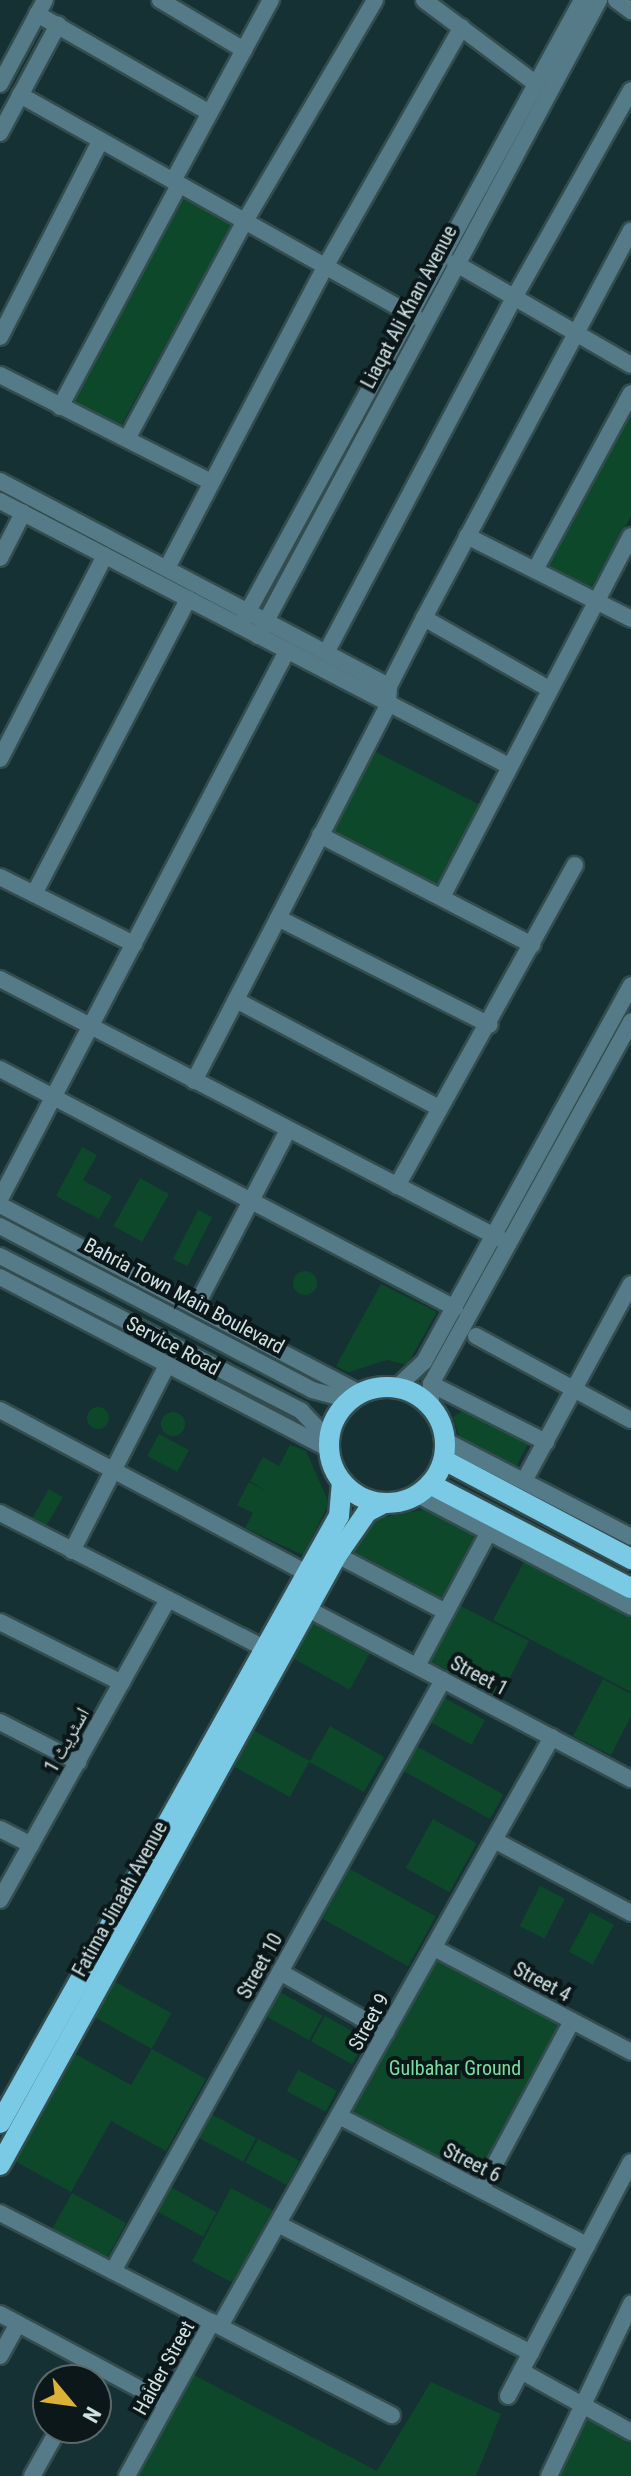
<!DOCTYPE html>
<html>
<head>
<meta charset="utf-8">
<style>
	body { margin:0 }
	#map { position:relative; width:631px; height:2476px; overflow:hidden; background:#153133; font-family:"Roboto Condensed","Noto Naskh Arabic",sans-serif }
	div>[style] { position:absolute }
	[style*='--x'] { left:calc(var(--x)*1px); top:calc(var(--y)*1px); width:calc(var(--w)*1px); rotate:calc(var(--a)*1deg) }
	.green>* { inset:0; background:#0d482a; transform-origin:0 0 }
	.round { border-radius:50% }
	.roads { filter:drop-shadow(2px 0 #334d4f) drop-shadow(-2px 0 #334d4f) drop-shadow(0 2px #334d4f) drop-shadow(0 -2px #334d4f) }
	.minor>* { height:16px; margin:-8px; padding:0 8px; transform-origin:8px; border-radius:8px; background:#567b88 }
	.major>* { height:20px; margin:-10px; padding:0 10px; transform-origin:10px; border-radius:10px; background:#7ac9e5 }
	.major>.ring { margin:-10px; padding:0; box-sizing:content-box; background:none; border:20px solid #7ac9e5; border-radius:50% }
	span { translate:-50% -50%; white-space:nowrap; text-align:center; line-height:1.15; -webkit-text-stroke:8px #0b1718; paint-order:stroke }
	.street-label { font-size:20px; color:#d0e1e1 }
	.park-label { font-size:20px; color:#76e0a2 }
	.north { position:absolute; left:32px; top:2364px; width:80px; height:80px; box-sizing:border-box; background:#0b1718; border:2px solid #5a6868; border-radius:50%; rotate:119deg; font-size:22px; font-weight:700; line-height:32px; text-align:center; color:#d0e1e1 }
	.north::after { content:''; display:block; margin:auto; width:28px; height:36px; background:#dbb233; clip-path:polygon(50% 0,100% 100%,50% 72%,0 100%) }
</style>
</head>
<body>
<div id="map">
	<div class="green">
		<i style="left:184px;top:198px;width:55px;height:234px;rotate:29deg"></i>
		<i style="clip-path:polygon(631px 411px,631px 516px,589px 591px,546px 567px)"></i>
		<i style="left:372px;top:750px;width:123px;height:93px;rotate:27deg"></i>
		<i style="clip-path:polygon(82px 1147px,97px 1155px,83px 1180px,112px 1196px,99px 1219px,56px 1196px)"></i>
		<i style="left:140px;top:1178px;width:33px;height:55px;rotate:29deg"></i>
		<i style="left:198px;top:1210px;width:16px;height:55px;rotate:27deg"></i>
		<i class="round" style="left:293px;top:1271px;width:24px;height:24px"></i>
		<i style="clip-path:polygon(381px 1284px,437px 1312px,407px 1365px,387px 1360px,349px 1372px,336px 1366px)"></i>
		<i class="round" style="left:87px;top:1407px;width:22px;height:22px"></i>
		<i style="clip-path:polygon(465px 1409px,529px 1442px,514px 1471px,461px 1443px,453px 1417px)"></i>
		<i class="round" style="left:161px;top:1412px;width:24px;height:24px"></i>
		<i style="left:159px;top:1434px;width:34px;height:25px;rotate:28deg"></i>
		<i style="clip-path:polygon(290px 1445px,306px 1451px,329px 1503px,303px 1555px,245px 1528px,253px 1513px,237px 1505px,249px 1482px,266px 1491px,250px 1481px,263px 1457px,279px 1466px)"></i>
		<i style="left:49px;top:1489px;width:16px;height:35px;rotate:30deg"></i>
		<i style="clip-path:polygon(433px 1508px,477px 1531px,440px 1601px,352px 1555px,372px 1519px)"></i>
		<i style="clip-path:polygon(524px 1562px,631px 1617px,631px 1692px,493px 1620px)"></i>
		<i style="left:455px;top:1603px;width:83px;height:63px;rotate:27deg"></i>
		<i style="left:310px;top:1621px;width:68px;height:41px;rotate:29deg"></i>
		<i style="clip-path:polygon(603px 1679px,631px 1694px,631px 1716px,611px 1755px,573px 1736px)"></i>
		<i style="left:443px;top:1697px;width:48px;height:28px;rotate:29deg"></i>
		<i style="clip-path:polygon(330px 1726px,384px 1757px,364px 1792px,309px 1762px,290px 1797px,231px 1765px,251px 1729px,310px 1761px)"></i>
		<i style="left:416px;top:1746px;width:100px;height:28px;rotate:29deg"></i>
		<i style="left:433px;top:1819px;width:50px;height:56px;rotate:29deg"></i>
		<i style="left:350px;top:1869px;width:98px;height:57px;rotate:29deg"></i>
		<i style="left:540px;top:1886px;width:28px;height:45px;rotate:27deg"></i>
		<i style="left:590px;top:1912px;width:27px;height:45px;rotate:28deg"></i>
		<i style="left:434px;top:1956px;width:142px;height:178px;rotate:28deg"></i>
		<i style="left:112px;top:1980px;width:68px;height:41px;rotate:29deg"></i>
		<i style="left:278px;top:1991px;width:51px;height:28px;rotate:29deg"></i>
		<i style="left:325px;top:2016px;width:47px;height:29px;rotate:29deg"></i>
		<i style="clip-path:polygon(152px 2049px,206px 2079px,166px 2151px,111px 2121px,71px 2192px,13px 2160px,72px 2052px,131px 2085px)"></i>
		<i style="left:298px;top:2070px;width:44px;height:24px;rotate:28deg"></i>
		<i style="left:211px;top:2114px;width:51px;height:27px;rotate:28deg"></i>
		<i style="left:258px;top:2139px;width:47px;height:27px;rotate:28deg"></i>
		<i style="left:171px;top:2187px;width:52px;height:28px;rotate:29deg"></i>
		<i style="left:231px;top:2188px;width:47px;height:83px;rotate:28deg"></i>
		<i style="left:72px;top:2193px;width:62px;height:41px;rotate:29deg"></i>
		<i style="clip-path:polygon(192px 2374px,377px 2471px,431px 2382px,501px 2414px,476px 2476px,137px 2476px)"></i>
		<i style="clip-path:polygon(581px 2415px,631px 2440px,631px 2476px,555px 2476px)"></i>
	</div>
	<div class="roads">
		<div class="minor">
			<i style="--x:160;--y:0;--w:98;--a:30.8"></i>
			<i style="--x:424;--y:0;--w:139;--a:36.8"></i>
			<i style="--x:616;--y:0;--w:19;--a:36"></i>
			<i style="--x:37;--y:14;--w:199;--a:29.8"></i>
			<i style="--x:0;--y:84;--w:95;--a:-61.8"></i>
			<i style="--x:20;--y:95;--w:453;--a:29.3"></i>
			<i style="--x:0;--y:133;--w:123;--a:-61.8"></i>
			<i style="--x:173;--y:181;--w:206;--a:-61.6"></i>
			<i style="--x:455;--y:263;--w:203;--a:30.1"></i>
			<i style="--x:0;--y:337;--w:221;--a:-62.9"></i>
			<i style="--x:0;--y:375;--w:237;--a:26.9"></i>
			<i style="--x:60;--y:407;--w:252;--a:-61.8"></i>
			<i style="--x:127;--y:439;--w:248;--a:-61.6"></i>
			<i style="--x:245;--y:221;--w:256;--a:-59.5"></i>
			<i style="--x:0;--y:481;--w:440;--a:27.8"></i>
			<i style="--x:0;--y:501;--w:574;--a:27.5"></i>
			<i style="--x:467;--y:536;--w:184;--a:26.8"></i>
			<i style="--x:0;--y:558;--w:51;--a:-62.9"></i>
			<i style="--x:167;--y:568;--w:340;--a:-62.3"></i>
			<i style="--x:325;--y:267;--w:276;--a:-60.3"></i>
			<i style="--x:535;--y:570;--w:201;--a:-61.5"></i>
			<i style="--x:424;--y:618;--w:144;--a:29.6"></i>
			<i style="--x:240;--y:626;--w:713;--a:-61.35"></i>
			<i style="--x:258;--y:636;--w:722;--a:-61.8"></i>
			<i style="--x:327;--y:651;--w:402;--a:-62.1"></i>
			<i style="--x:515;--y:296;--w:236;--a:-60.6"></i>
			<i style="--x:0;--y:759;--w:229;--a:-62.7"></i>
			<i style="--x:320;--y:835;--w:239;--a:27.4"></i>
			<i style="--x:0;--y:877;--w:150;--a:26.6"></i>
			<i style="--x:34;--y:894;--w:333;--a:-62.4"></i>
			<i style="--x:442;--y:897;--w:407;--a:-62.4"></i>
			<i style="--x:278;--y:918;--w:237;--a:26.8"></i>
			<i style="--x:0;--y:979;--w:573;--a:27.46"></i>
			<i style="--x:236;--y:1000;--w:230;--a:28"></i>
			<i style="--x:0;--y:1069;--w:514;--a:27.71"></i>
			<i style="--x:194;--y:1081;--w:423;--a:-62.7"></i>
			<i style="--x:388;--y:705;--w:19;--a:-87"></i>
			<i style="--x:389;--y:686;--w:76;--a:-62.8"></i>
			<i style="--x:424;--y:618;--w:439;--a:-61.9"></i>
			<i style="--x:397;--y:1186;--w:367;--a:-61"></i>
			<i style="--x:0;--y:1199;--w:619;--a:-62.36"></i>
			<i style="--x:0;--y:1205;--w:406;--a:27.6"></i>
			<i style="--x:0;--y:1226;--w:352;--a:27.7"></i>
			<i style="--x:312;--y:1390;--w:38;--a:15"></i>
			<i style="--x:0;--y:1256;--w:339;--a:27.2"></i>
			<i style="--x:301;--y:1411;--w:40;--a:46"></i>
			<i style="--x:0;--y:1277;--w:371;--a:27.6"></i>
			<i style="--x:196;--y:1306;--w:199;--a:-62.4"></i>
			<i style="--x:476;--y:1336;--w:176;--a:28.5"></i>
			<i style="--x:431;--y:1384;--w:129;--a:26.8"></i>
			<i style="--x:397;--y:1387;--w:37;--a:-43"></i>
			<i style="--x:424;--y:1362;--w:430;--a:-61.2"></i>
			<i style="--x:431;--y:1406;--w:22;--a:-90"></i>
			<i style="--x:431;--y:1384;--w:414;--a:-61.1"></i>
			<i style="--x:0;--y:1410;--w:348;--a:28"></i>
			<i style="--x:446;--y:1441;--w:208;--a:27.4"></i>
			<i style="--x:524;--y:1481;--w:224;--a:-61.5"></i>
			<i style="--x:418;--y:1495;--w:241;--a:27.7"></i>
			<i style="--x:0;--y:1513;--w:307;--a:27.1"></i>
			<i style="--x:72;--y:1551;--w:209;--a:-62.9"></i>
			<i style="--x:337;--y:1555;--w:123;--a:27.6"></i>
			<i style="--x:308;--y:1609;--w:365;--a:27.8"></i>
			<i style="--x:0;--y:1622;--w:136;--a:26.6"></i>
			<i style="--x:417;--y:1666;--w:152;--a:-61.8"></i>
			<i style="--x:0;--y:1722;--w:88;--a:27.1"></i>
			<i style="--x:0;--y:1829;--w:35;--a:27"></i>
			<i style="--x:494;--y:1840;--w:155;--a:28.1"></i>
			<i style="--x:0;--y:1900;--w:344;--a:-60.8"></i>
			<i style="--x:434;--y:1948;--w:223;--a:27.8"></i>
			<i style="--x:280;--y:1972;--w:122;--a:29.5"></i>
			<i style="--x:339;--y:2116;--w:280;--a:27.5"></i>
			<i style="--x:481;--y:2190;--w:192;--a:-61.7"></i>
			<i style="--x:0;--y:2213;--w:441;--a:27.3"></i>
			<i style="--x:278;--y:2224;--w:284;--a:27"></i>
			<i style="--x:113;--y:2271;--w:677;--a:-60.82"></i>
			<i style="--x:0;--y:2314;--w:188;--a:28.2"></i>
			<i style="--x:220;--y:2326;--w:676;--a:-60.59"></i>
			<i style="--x:0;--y:2356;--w:37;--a:-61"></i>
			<i style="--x:521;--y:2371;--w:126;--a:29"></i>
			<i style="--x:86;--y:2380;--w:17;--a:-59"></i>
			<i style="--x:508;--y:2396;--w:264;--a:-62.3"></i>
			<i style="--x:32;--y:2476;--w:55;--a:-60.6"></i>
			<i style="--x:127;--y:2476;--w:176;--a:-61.1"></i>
			<i style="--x:549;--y:2476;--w:191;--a:-64.5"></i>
		</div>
		<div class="major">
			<i class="ring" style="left:329px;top:1387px;width:96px;height:96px"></i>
			<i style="--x:444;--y:1460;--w:212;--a:27.9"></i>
			<i style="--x:430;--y:1484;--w:226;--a:27.4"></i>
			<i style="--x:0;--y:2123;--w:695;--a:-60.82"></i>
			<i style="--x:339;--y:1516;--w:34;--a:-85"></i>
			<i style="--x:0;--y:2165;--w:697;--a:-61.08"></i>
			<i style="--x:337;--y:1555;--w:52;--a:-55.1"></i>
			<i style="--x:367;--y:1512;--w:19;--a:-28"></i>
		</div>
	</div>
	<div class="street-label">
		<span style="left:409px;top:307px;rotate:-62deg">Liaqat Ali Khan Avenue</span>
		<span style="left:184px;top:1296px;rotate:28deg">Bahria Town Main Boulevard</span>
		<span style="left:173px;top:1346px;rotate:28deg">Service Road</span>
		<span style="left:479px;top:1676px;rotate:28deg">Street 1</span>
		<span style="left:67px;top:1740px;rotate:-61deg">اسٹریٹ 1</span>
		<span style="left:120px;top:1899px;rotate:-61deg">Fatima Jinaah Avenue</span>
		<span style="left:260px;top:1966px;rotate:-61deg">Street 10</span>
		<span style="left:542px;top:1982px;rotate:28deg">Street 4</span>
		<span style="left:369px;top:2022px;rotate:-61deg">Street 9</span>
		<span style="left:472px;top:2163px;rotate:27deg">Street 6</span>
		<span style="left:164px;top:2368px;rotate:-61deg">Haider Street</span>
	</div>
	<div class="park-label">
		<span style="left:455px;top:2068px">Gulbahar Ground</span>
	</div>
	<div class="north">N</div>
</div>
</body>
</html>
